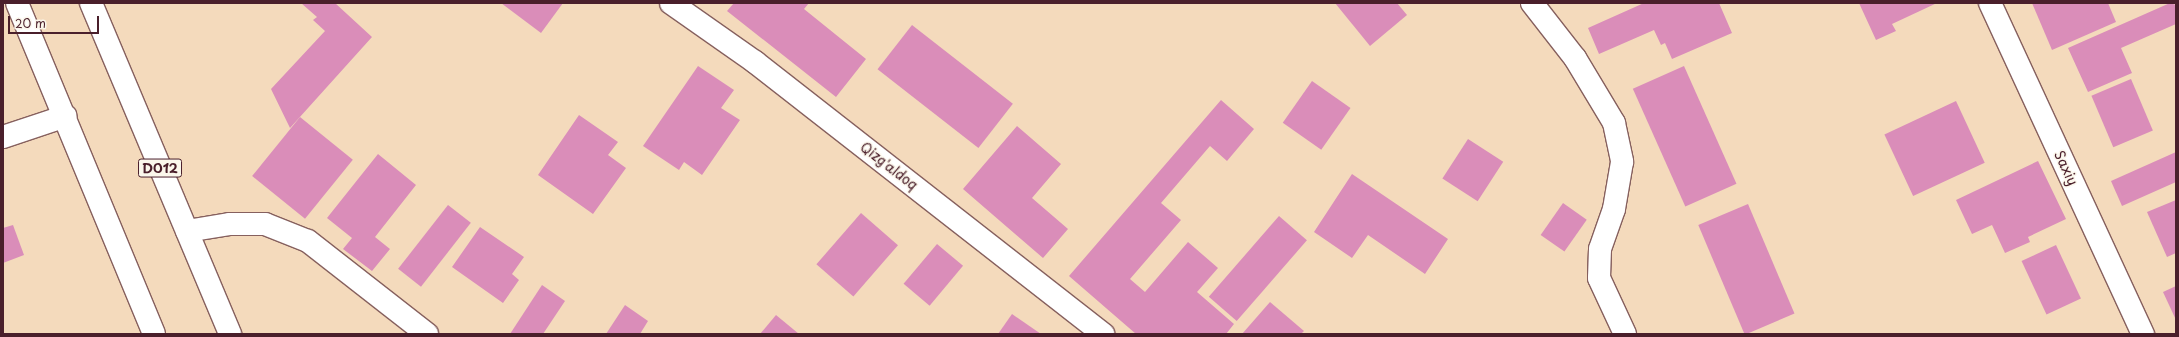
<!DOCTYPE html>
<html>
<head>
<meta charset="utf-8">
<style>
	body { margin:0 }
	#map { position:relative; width:2179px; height:337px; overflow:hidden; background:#f4dabc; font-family:"Playpen Sans",sans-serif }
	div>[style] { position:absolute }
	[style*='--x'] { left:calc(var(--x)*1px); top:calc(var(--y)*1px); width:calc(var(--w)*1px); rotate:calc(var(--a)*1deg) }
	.building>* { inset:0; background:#da8db9; transform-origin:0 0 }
	.roads { filter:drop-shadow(1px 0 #86605e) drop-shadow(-1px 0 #86605e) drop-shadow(0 1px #86605e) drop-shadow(0 -1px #86605e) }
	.street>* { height:22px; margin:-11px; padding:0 11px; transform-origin:11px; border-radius:11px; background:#fff }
	.highway>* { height:22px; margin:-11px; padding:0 11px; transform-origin:11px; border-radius:11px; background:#fff }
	span { translate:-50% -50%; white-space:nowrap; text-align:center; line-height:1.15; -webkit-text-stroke:3px #fbf7ec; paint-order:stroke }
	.shield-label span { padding:1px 3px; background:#fbf7ec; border:1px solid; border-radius:3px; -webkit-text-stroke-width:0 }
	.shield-label { font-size:13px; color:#4a1f2b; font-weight:700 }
	.street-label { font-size:14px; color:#4a1f2b }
	.frame { position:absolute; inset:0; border:4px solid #4a1f2b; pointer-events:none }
	.scale { position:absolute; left:8px; top:16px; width:91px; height:18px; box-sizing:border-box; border:2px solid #4a1f2b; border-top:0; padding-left:5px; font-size:12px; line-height:14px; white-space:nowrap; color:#4a1f2b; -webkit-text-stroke:3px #fbf7ec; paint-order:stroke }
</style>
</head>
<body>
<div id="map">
	<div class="building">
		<i style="clip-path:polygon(301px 3px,335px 3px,372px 37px,290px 128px,271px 89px,325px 31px,313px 20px,317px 17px)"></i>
		<i style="clip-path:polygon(501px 3px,563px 3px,541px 33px)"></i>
		<i style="clip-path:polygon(734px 3px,809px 3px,804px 9px,866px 59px,836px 97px,727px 11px)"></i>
		<i style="clip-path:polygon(1335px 3px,1397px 3px,1407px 15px,1370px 46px)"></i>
		<i style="clip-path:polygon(1644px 3px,1719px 3px,1732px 33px,1672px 59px,1665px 43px,1661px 45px,1654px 30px,1599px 54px,1588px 28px)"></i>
		<i style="clip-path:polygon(1859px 3px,1937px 3px,1892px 24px,1896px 31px,1876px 40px)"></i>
		<i style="clip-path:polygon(2032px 3px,2108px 3px,2116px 22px,2052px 50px)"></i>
		<i style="clip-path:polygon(2170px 3px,2176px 5px,2176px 24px,2121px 48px,2132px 73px,2088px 92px,2068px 48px)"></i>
		<i style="left:912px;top:25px;width:128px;height:56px;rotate:38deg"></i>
		<i style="clip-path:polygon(698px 66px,734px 90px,721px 108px,740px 120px,702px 175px,684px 162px,679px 170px,643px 146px)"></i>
		<i style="left:1684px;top:66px;width:129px;height:56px;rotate:66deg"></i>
		<i style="left:2131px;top:79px;width:56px;height:43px;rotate:67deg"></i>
		<i style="left:1312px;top:81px;width:47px;height:51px;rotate:35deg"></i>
		<i style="clip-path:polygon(1221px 100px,1254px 129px,1227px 161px,1210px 146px,1161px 203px,1181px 220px,1130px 279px,1145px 292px,1188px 242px,1218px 268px,1197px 292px,1234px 324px,1226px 334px,1136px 334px,1069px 276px)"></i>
		<i style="left:1956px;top:101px;width:68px;height:79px;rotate:65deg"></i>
		<i style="clip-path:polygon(579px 115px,618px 142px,608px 155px,626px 168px,593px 214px,538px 175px)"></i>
		<i style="left:300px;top:117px;width:68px;height:76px;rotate:39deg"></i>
		<i style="clip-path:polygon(1017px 126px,1061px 164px,1032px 198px,1068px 229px,1043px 258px,963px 189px)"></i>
		<i style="left:1468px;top:139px;width:42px;height:47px;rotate:33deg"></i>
		<i style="clip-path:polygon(2176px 152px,2176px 182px,2122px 206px,2111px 181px)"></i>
		<i style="clip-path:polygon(378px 154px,416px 185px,375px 237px,390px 249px,372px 271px,343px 249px,352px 238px,327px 218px)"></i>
		<i style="clip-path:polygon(2038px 161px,2066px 219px,2028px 237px,2030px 242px,2005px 253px,1992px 225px,1972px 234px,1956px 200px)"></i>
		<i style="clip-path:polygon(1352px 174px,1448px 239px,1425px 274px,1368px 235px,1352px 258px,1314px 232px)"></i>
		<i style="clip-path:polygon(2176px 200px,2176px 253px,2167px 257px,2147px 212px)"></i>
		<i style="left:1563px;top:203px;width:29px;height:39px;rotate:35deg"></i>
		<i style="left:1748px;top:204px;width:119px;height:54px;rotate:67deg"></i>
		<i style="left:448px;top:205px;width:29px;height:81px;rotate:38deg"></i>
		<i style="left:861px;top:213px;width:49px;height:68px;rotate:41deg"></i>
		<i style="left:1279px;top:216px;width:37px;height:107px;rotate:41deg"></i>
		<i style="clip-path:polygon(13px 225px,24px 255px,3px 263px,3px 228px)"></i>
		<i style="clip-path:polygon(480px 227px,524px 257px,512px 274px,519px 280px,503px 303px,452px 267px)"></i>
		<i style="left:937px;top:244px;width:34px;height:52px;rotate:40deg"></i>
		<i style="left:2056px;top:245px;width:59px;height:38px;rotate:65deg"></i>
		<i style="clip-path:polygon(542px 285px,565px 301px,543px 334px,510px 334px)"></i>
		<i style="clip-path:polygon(2176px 286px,2176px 320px,2163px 292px)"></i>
		<i style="clip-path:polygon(1270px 302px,1304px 331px,1301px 334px,1242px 334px)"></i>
		<i style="clip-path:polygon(625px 305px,648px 321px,640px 334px,606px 334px)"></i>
		<i style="clip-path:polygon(1012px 314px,1041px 334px,998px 334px)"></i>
		<i style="clip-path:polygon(776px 315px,799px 334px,760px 334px)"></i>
	</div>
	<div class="roads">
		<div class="street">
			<i style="--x:671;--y:3;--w:103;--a:35.1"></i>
			<i style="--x:755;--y:62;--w:442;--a:38"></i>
			<i style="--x:1532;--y:3;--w:70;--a:52"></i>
			<i style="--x:1575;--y:58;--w:76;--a:59"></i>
			<i style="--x:1614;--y:123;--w:40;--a:78"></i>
			<i style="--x:1622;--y:162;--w:48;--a:99.7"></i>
			<i style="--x:1614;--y:209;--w:42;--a:109.3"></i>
			<i style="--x:1600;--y:249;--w:29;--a:92"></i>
			<i style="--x:1599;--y:278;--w:62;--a:65.1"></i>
			<i style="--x:1990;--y:3;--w:365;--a:65.2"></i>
			<i style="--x:3;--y:137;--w:66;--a:-18.4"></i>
			<i style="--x:187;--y:231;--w:44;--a:-9.2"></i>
			<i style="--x:230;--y:224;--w:35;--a:0"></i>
			<i style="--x:265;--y:224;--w:46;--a:21.6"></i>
			<i style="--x:308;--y:241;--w:151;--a:38"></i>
		</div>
		<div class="highway">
			<i style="--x:17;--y:3;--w:358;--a:67.5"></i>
			<i style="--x:91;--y:3;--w:359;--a:67.2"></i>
		</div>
	</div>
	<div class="shield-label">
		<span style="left:160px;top:168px">D012</span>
	</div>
	<div class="street-label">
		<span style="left:889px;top:166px;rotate:38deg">Qizg'aldoq</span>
		<span style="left:2066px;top:168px;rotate:65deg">Saxiy</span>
	</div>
	<div class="frame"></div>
	<div class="scale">20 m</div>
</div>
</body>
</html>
